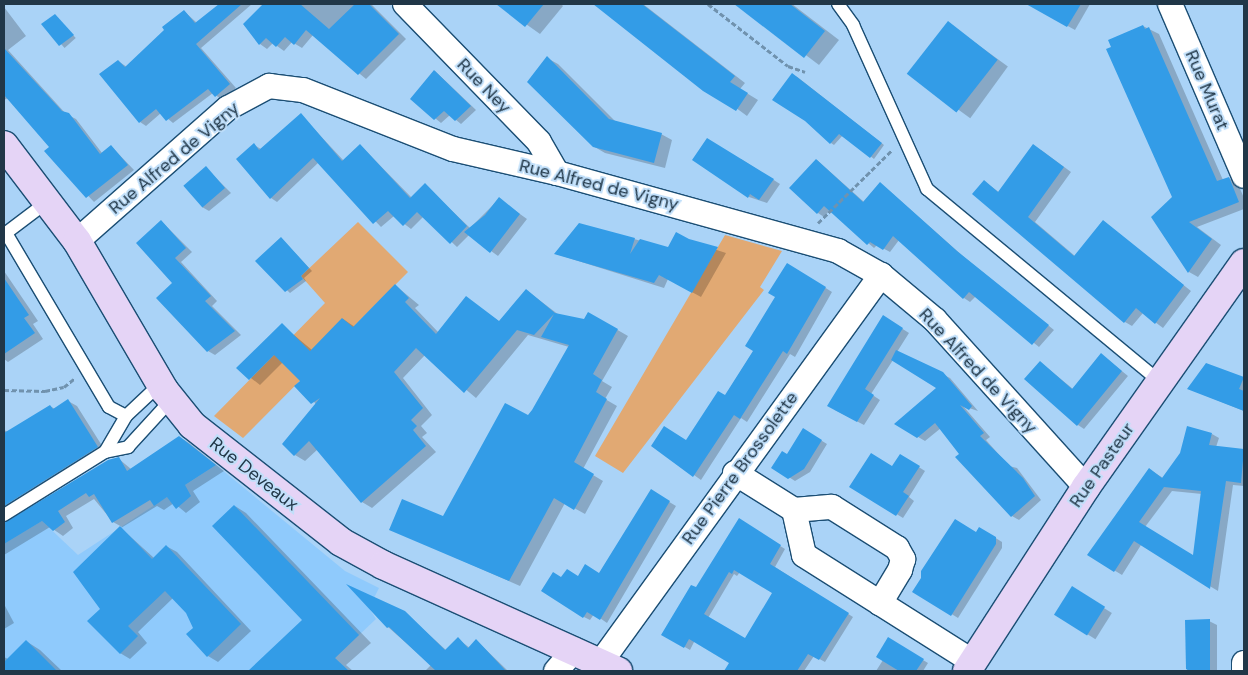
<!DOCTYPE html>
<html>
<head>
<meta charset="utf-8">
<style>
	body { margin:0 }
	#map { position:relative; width:1248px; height:675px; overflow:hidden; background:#aad3f7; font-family:"DM Sans",sans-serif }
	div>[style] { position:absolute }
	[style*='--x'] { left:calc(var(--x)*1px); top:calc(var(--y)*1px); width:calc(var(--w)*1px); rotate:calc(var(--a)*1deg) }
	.built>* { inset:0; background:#8fcafc }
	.green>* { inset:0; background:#e1a973 }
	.shadow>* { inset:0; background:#0003; transform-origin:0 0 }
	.building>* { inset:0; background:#339ce7; transform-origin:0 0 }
	.path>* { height:3px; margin-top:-1.5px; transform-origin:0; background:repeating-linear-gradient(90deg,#7092ae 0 5px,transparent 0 7.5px) }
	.roads { filter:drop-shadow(1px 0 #1b4e74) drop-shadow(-1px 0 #1b4e74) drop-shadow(0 1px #1b4e74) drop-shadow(0 -1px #1b4e74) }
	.lane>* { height:12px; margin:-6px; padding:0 6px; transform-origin:6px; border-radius:6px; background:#fff }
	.street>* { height:24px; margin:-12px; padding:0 12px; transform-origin:12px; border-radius:12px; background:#fff }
	.secondary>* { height:28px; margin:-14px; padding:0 14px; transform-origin:14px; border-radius:14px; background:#e5d4f6 }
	span { translate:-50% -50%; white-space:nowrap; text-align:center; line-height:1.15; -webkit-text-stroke:4px #c0dffa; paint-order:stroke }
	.street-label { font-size:18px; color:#213748 }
	.frame { position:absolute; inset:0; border:5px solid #213748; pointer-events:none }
</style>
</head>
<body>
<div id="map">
	<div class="built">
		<i style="clip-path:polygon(216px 465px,345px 571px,379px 588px,369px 608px,376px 619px,321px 671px,4px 671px,4px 544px,42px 521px,78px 555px)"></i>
	</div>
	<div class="green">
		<i style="clip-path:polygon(358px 222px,408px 272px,243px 438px,214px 416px,325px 303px,301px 276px)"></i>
		<i style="clip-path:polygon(725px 235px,782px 251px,760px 287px,764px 290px,623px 473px,595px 456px)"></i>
	</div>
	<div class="shadow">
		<i style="clip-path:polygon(221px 4px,252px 4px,201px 48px,236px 88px,222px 100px,213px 93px,173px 123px,161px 113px,146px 126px,140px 122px,118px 61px,127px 67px,185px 12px,197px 23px)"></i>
		<i style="clip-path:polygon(276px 4px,371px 4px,406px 39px,366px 79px,313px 35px,302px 48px,292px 42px,284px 51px,273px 43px,267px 49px,260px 44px,245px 24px)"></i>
		<i style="clip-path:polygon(498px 4px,561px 4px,563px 6px,540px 34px)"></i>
		<i style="clip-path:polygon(611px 4px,643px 4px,745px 83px,740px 89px,758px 100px,747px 116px,605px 11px)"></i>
		<i style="clip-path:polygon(738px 4px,792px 4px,839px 40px,819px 65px)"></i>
		<i style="clip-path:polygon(1042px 4px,1090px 4px,1075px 30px,1039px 10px)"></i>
		<i style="clip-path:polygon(4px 7px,26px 36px,8px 50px,66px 114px,76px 119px,102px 153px,111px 146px,134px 170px,94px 202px,46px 151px,50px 147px,8px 98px,4px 100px)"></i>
		<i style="left:55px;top:15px;width:31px;height:15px;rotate:48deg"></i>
		<i style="left:948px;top:23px;width:74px;height:64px;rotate:36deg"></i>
		<i style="clip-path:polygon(1143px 26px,1159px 34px,1223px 180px,1229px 178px,1238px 184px,1244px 198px,1244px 209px,1197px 227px,1221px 245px,1198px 277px,1189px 272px)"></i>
		<i style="clip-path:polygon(547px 58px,558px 64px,616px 122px,661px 134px,672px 140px,665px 168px,605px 153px,593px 146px)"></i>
		<i style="clip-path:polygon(435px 71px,476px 110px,461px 124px,450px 115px,441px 123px,412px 99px)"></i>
		<i style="clip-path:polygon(796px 76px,884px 145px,874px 159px,843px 135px,834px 145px,831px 143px)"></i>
		<i style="clip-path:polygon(301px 115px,344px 161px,360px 145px,412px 198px,425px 185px,470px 228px,499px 199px,527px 219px,498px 256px,469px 235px,457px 247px,424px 216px,411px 229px,394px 216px,381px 227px,319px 162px,277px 202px,271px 198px,254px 145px,261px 149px)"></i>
		<i style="clip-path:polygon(1041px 150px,1071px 172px,1035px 222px,1075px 256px,1103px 221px,1191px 291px,1163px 328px,1143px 313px,1132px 326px,1125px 322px,984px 181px,1000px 193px)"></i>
		<i style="clip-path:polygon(741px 159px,780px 184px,767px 203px,749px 197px,694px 160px)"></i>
		<i style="clip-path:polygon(817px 160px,864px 202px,880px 184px,886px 188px,964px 257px,1054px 330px,1039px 347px,976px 296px,970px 302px,964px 298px,899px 240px,890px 252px,877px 245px,874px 248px,830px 210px,824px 217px,818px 213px)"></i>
		<i style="clip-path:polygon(206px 168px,231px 193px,209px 211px,202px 207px)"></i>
		<i style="clip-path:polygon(161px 221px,192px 252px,181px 262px,217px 301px,212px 306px,241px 335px,215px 355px,208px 351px,173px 283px)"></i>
		<i style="clip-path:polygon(281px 238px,312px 271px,304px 278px,306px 281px,290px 293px,256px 261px)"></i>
		<i style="clip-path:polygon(634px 239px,668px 248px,689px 241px,726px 253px,701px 297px,668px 279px,664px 288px,556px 254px)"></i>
		<i style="clip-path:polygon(794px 268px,832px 292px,795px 357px,790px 354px,747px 422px,741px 418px,701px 480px,653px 446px,687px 442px,725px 396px,754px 350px)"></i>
		<i style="clip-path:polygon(4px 271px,38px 321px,33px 324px,43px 339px,8px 362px,4px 359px)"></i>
		<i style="clip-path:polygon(395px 285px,419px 305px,415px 308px,439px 333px,466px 298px,500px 322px,526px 290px,559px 315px,584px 320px,588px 313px,628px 336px,602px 381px,612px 387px,605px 399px,617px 406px,583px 469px,603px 481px,585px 514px,565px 503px,520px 586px,390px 529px,443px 518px,533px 410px,569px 347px,528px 335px,476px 398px,425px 355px,403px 378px,432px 415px,421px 426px,427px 433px,422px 437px,436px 452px,372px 508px,362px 502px,318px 449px,305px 461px,295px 455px,316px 405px,302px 381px,283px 362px,260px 385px,238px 368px,282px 325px,312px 350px,343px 319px,355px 327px)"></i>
		<i style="clip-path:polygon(884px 317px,909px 333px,897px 352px,950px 378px,978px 411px,963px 406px,990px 437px,986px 440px,1009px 466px,1017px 468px,1041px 500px,1019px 520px,1012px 516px,941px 428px,925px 441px,896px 424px,938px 388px,893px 360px,871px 394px,880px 400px,864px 425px,835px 410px)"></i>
		<i style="clip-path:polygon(1102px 355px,1128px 376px,1084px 429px,1078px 425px,1040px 362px,1073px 389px)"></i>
		<i style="clip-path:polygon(1206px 365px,1244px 379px,1244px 411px,1189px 389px)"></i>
		<i style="clip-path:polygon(68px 401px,77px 406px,106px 452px,5px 521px,6px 523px,119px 459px,131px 469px,179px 437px,189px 443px,224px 471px,193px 491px,200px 502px,186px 513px,174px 503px,164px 510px,157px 506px,121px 528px,154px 558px,166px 546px,177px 552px,251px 631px,218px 662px,208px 656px,187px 612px,173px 598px,138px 632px,147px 643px,130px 659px,120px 653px,101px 609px,104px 543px,122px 527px,113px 522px,94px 499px,66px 516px,73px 528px,63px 536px,50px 527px,4px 555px,4px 430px,8px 432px,50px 406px,55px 409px)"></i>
		<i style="clip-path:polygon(804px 430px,827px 444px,810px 472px,795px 481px,773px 467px,788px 456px)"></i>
		<i style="clip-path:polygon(evenodd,1212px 434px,1219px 438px,1216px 447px,1244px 450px,1244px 486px,1233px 485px,1218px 591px,1141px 545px,1122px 575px,1089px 555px,1149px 469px,1163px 478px,1212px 434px,1172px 491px,1202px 494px,1194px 557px,1145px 527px,1172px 491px)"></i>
		<i style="clip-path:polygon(900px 455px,925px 471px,909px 497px,914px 501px,903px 518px,851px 486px,892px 468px)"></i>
		<i style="clip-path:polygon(651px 491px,676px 506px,607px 623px,594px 614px,590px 620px,584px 617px,561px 578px,599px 574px)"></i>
		<i style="clip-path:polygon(235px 506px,246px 513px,371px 643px,346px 665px,353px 671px,250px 671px,303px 620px)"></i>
		<i style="clip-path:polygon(evenodd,739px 520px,785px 549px,775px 567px,853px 617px,825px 662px,814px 656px,804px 671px,726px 671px,731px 662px,695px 640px,690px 650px,663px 634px,696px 589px,739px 520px,740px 572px,773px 593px,745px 640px,708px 618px,734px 574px,737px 576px,740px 572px)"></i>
		<i style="clip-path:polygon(986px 532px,1002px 542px,1002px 548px,958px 618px,914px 591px,977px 534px)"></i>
		<i style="left:1072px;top:588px;width:47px;height:31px;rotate:32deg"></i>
		<i style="clip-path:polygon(4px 604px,14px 623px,4px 629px)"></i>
		<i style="clip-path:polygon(404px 612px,446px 650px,458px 639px,470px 648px,477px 641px,507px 670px,425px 671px,431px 665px,388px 627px)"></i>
		<i style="clip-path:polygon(1186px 621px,1209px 621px,1217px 625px,1217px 671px,1187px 671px)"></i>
		<i style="clip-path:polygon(888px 639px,928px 663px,923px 671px,876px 671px,883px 660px)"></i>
		<i style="clip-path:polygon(26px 641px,40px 650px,62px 671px,4px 671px,4px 657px,8px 659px)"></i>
	</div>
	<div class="building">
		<i style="clip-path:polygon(219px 4px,242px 4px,196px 44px,230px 84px,215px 97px,208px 89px,166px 121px,156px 109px,139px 123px,99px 74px,118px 60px,125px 67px,164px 30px,162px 27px,184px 10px,195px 23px)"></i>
		<i style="clip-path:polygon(263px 4px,300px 4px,329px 29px,355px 4px,369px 4px,399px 34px,358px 75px,306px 30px,294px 45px,285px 37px,276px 47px,266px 38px,259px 45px,243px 24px)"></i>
		<i style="clip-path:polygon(496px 4px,544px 4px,525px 27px)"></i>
		<i style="clip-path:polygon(593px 4px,642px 4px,735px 76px,730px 82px,748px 93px,736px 111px,703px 91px)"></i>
		<i style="clip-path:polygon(734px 4px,790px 4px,825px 31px,804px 58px)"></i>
		<i style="clip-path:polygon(1026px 4px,1081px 4px,1067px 27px)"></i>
		<i style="clip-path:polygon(55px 14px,74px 35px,59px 46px,41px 24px)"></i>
		<i style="left:948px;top:21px;width:63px;height:67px;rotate:38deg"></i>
		<i style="clip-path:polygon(1143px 25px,1145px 29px,1149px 27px,1217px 181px,1229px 177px,1239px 202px,1189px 222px,1212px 239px,1188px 273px,1151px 217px,1172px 197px,1106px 49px,1111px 47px,1108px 40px)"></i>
		<i style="clip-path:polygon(4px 48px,62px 111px,69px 113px,100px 154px,111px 145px,128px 165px,86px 198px,44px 151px,49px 147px,4px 95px)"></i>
		<i style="clip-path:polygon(547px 56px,609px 119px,662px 133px,654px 163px,593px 147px,527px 82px)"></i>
		<i style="clip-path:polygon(434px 70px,471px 106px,455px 121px,444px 111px,434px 120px,410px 99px)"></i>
		<i style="clip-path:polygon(792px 73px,882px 143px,870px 158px,839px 134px,830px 144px,805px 121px,772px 100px)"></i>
		<i style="clip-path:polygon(301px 113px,342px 161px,360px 144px,410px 198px,425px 183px,467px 226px,450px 244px,417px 212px,403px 226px,388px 211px,373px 224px,313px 158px,270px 199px,236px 159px,254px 143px,259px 150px)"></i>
		<i style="clip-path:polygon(707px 138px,774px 179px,759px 200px,750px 194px,748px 198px,692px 160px)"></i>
		<i style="clip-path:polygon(1033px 144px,1064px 167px,1028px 217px,1074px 256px,1103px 220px,1184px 285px,1155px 324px,1136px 308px,1124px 323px,972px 194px,984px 180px,998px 192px)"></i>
		<i style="clip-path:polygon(816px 159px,863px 202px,880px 182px,957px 251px,1049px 325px,1032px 345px,969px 292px,963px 299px,893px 236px,883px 250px,870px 242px,867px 245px,824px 206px,817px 214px,789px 188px)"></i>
		<i style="left:206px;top:166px;width:29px;height:30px;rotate:49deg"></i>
		<i style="clip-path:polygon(499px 197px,520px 214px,490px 253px,464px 232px,485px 215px)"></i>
		<i style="clip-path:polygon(161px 220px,186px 248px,175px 258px,211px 296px,205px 301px,235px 331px,207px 352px,156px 298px,172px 283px,136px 243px)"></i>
		<i style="clip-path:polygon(579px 223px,635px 238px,630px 254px,640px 239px,668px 247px,676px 232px,689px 239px,718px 247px,692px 293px,659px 275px,654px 283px,554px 254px)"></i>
		<i style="clip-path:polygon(281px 237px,309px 268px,301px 276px,303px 279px,285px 292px,255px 261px)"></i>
		<i style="clip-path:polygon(787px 263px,826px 287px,787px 354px,783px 351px,740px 419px,734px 415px,693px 477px,651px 446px,664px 426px,686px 440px,718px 391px,725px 395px,753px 351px,745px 346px,775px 297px,768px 293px)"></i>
		<i style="clip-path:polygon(4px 278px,29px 315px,24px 318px,35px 333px,4px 354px)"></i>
		<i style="clip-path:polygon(395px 284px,409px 298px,405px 302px,436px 334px,466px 296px,499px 321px,526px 289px,555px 313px,584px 319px,588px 312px,618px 329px,593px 374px,602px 380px,596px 392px,607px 399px,574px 462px,594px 474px,574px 510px,554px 498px,509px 581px,389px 530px,402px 499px,443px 516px,505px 403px,528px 415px,532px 410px,569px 345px,541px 337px,554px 314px,534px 335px,517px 330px,464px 393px,416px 348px,394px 372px,423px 408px,411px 420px,417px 426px,413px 430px,426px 446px,361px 503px,309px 441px,294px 456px,282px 444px,320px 398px,311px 404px,294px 386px,300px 381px,274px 355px,249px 380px,236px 368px,282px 323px,310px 351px,342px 318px,353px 327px)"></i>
		<i style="clip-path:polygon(883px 315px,903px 328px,865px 389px,874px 395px,857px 422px,827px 406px)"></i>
		<i style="clip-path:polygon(896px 350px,943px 372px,972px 406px,969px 410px,960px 405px,984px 433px,980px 436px,1023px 478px,1035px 496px,1011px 517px,955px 457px,959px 454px,935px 423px,917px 438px,894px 424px,936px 388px,891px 360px)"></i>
		<i style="clip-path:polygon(1101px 353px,1122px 371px,1077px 426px,1024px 379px,1040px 361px,1072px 389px)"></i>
		<i style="clip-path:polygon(1206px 363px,1244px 377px,1239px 389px,1244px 391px,1244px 411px,1187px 389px)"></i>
		<i style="clip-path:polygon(68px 399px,98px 447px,4px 506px,4px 433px,50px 405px,53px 409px)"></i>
		<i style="clip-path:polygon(evenodd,1187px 426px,1212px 433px,1209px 445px,1244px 449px,1241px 483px,1226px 481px,1210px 589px,1134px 541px,1114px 572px,1087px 555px,1149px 468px,1162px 478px,1180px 453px,1187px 426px,1164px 487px,1201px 491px,1193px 555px,1139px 522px,1164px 487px)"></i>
		<i style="clip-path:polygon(803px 428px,822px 440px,804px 469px,788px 479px,771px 468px,782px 451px,787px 454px)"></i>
		<i style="clip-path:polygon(179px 436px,216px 465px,185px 485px,191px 496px,176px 509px,167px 497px,154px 506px,150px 500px,112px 523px,94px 494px,89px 497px,86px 493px,58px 511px,65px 522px,53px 531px,42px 521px,4px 544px,4px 523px,108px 460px,119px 457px,127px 471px)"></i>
		<i style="clip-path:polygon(871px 453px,892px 466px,900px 454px,920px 466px,903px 492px,909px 496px,896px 516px,849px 487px)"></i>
		<i style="clip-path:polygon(651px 489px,670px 501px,600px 620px,587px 612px,583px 618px,541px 591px,553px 572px,561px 577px,567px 569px,578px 576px,585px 564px,599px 573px)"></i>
		<i style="clip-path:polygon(234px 505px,359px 635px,335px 658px,349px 671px,248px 671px,302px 620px,212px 526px)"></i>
		<i style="clip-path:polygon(evenodd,739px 518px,781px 545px,770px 564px,849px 613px,819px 660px,808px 654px,797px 671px,724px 671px,729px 663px,689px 639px,684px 648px,661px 635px,691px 585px,696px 587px,739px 518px,734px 570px,772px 593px,745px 638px,704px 614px,729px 572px,732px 574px,734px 570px)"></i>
		<i style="clip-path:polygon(955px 519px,976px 532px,979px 527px,996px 537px,996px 544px,951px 616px,912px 592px,921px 578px,921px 571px)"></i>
		<i style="clip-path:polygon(120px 526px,152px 559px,166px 545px,241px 624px,207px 657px,186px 634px,193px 628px,186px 613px,165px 591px,128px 626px,138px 636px,120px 654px,87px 621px,100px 609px,73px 572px)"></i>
		<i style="clip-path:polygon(346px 584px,405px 611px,445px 650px,458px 637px,468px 648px,476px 639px,506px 671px,436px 671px,389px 627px,387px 628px)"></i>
		<i style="left:1072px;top:586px;width:39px;height:34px;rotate:32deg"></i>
		<i style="clip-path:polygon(1210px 619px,1210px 671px,1190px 671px,1186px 669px,1185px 620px)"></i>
		<i style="clip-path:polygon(888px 637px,924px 659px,916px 671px,899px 671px,876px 657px)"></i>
		<i style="clip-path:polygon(26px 640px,57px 671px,4px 671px,4px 662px)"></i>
	</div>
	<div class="path">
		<i style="--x:708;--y:4;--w:101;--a:37.8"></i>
		<i style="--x:788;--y:66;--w:18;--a:19"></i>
		<i style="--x:818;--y:223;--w:104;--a:-44.6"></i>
		<i style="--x:4;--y:390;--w:41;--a:1.4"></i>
		<i style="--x:45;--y:391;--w:19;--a:-12"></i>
		<i style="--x:64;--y:387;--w:14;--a:-39"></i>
	</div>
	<div class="roads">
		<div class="lane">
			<i style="--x:838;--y:4;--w:26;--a:54"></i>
			<i style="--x:853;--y:25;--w:180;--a:65.7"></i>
			<i style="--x:927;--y:189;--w:303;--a:39.6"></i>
			<i style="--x:47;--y:202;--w:51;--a:142.9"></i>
			<i style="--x:6;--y:233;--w:202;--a:59.4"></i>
			<i style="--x:109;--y:407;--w:19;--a:28"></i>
			<i style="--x:105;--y:452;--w:24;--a:-12"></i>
			<i style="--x:128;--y:447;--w:64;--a:-47.5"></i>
			<i style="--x:4;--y:515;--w:119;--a:-32"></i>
			<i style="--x:105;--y:452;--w:42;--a:-59.7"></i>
			<i style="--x:126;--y:416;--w:47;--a:-43.3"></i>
		</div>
		<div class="street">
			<i style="--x:405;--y:4;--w:192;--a:45.8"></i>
			<i style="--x:539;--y:142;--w:36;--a:60"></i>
			<i style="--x:1170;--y:4;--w:187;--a:66.7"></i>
			<i style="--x:77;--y:241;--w:201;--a:-41.4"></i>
			<i style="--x:228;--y:108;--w:47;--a:-28.2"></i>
			<i style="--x:269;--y:86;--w:34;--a:7"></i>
			<i style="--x:303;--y:90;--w:161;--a:21.5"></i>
			<i style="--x:453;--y:149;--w:107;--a:13"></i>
			<i style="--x:557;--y:173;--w:292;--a:15.5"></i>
			<i style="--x:838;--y:251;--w:49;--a:29.2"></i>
			<i style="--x:881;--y:275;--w:70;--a:39.8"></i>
			<i style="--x:935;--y:320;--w:225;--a:47.9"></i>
			<i style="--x:735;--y:473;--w:70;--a:32.1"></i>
			<i style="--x:794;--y:510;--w:46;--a:77.5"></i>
			<i style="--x:804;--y:555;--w:200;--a:32.3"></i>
			<i style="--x:794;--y:510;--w:38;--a:-5"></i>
			<i style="--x:832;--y:507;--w:77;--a:32.2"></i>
			<i style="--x:897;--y:548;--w:13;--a:61"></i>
			<i style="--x:903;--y:559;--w:11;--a:105"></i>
			<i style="--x:900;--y:570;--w:39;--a:121"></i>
			<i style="--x:601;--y:662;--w:478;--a:-54.1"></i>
			<i style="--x:556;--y:671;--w:28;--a:-49"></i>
			<i style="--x:1244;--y:671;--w:8;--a:-90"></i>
		</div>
		<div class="secondary">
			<i style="--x:4;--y:145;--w:121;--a:52.8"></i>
			<i style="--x:77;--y:241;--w:173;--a:59.7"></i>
			<i style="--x:164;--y:390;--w:45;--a:51.3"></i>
			<i style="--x:192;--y:425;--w:189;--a:38.1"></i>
			<i style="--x:341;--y:542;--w:48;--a:28.7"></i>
			<i style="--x:383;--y:565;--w:258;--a:24.3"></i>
			<i style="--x:967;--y:671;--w:219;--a:-57.1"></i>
			<i style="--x:1086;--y:487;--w:274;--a:-54.8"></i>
		</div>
	</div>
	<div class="street-label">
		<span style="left:484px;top:86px;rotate:46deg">Rue Ney</span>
		<span style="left:1207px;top:90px;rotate:67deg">Rue Murat</span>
		<span style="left:174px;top:158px;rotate:-40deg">Rue Alfred de Vigny</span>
		<span style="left:599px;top:185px;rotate:14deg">Rue Alfred de Vigny</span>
		<span style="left:978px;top:371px;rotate:47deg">Rue Alfred de Vigny</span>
		<span style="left:1102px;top:465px;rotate:-55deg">Rue Pasteur</span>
		<span style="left:740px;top:468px;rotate:-54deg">Rue Pierre Brossolette</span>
		<span style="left:254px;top:474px;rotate:38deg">Rue Deveaux</span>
	</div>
	<div class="frame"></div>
</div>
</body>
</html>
